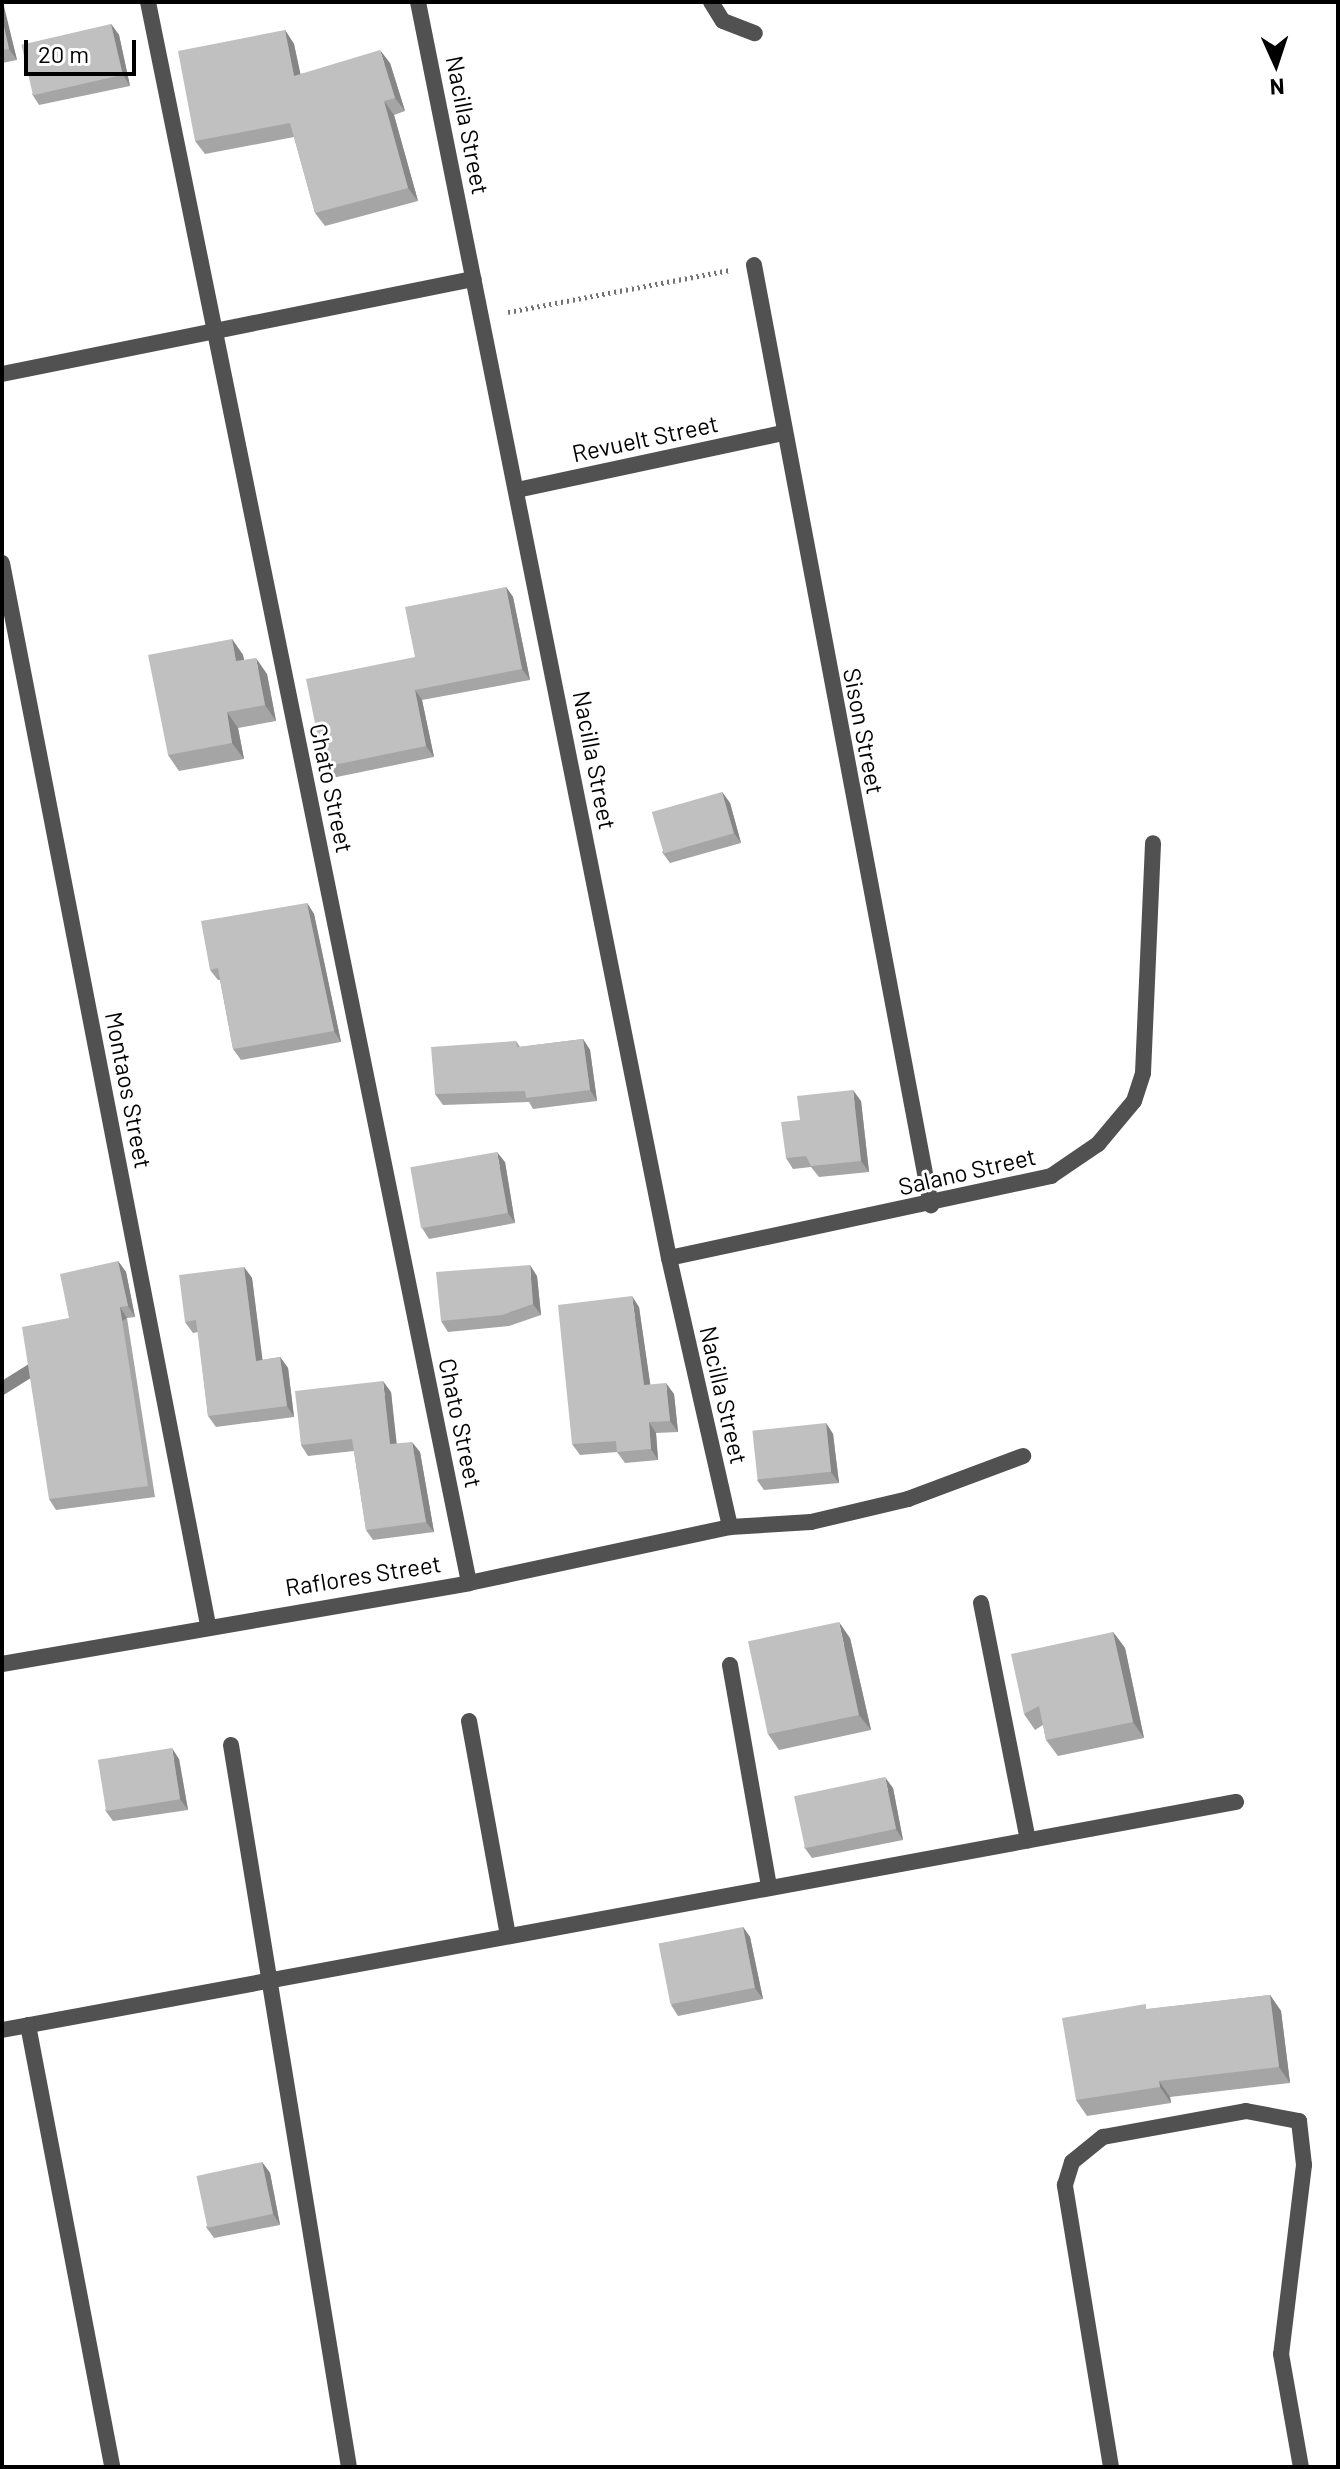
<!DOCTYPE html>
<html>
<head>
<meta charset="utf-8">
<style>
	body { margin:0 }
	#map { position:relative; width:1340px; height:2469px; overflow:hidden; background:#fff; font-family:Barlow,sans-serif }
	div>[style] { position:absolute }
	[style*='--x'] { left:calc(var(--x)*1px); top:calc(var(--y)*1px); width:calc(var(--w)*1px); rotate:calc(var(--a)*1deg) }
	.path>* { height:5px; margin-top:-2.5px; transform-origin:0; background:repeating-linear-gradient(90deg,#737373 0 2px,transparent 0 6px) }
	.service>* { height:16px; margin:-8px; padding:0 8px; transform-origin:8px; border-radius:8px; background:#515151 }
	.minor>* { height:16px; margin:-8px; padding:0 8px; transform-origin:8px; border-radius:8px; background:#515151 }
	.wall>* { inset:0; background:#a5a5a5 }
	.shaded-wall>* { inset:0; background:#868686; transform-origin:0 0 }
	.building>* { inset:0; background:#c0c0c0; transform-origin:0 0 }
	span { translate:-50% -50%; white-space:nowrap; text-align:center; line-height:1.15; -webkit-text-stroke:6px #fff; paint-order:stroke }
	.street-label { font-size:24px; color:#000 }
	.frame { position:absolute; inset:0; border:4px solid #000; pointer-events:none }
	.north { position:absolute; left:1236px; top:24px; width:80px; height:80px; -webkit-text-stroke:6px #fff; paint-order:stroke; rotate:177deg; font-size:22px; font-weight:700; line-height:32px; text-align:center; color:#000 }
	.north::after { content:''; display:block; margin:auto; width:28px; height:36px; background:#000; clip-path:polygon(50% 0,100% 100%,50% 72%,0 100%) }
	.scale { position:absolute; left:24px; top:40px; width:112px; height:36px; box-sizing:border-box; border:4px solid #000; border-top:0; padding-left:10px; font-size:24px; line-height:28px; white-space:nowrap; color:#000; -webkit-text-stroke:6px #fff; paint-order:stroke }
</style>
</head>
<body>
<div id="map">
	<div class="path">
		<i style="--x:508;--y:312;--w:226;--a:-10.7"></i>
	</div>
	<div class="service">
		<i style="--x:1111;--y:2467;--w:286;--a:-99.3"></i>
		<i style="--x:1065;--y:2185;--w:24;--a:-73"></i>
		<i style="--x:1072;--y:2162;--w:40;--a:-39"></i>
		<i style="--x:1103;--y:2137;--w:145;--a:-10.3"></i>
		<i style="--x:1246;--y:2111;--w:54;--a:10.7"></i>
		<i style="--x:1299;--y:2121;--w:44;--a:83.5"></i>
		<i style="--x:1304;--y:2165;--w:190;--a:96.9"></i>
		<i style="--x:1281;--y:2354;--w:115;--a:80"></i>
	</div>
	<div class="minor">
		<i style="--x:148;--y:2;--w:1613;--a:78.52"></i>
		<i style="--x:418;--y:2;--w:1281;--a:78.7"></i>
		<i style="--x:669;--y:1258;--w:276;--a:77.2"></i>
		<i style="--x:711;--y:2;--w:22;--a:58"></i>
		<i style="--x:723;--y:21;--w:34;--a:21"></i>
		<i style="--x:754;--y:265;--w:957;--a:79.34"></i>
		<i style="--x:2;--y:374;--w:481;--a:-11.4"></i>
		<i style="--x:517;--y:490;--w:271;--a:-12.1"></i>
		<i style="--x:2;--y:563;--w:1082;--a:79.02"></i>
		<i style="--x:669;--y:1258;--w:391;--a:-12.1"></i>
		<i style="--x:1051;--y:1176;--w:57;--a:-34.2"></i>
		<i style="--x:1098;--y:1144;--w:56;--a:-50.1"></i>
		<i style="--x:1134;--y:1101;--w:29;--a:-72"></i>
		<i style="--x:1143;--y:1073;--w:230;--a:-87.5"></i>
		<i style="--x:981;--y:1603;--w:242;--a:78.8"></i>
		<i style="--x:2;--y:1664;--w:474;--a:-9.8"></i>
		<i style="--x:469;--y:1583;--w:267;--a:-12.1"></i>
		<i style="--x:730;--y:1527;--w:81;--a:-3.5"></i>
		<i style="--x:811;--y:1522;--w:100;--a:-13.3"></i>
		<i style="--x:908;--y:1499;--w:123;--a:-20.5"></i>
		<i style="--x:730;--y:1665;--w:225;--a:80"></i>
		<i style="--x:469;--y:1721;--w:218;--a:79.7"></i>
		<i style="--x:231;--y:1745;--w:732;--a:80.72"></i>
		<i style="--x:28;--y:2025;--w:450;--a:79.2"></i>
		<i style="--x:2;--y:2030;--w:1255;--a:-10.47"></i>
	</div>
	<div class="wall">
		<i style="clip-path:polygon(2px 2px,17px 60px,2px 63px)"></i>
		<i style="clip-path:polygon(111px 24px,119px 35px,130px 86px,39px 105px,32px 94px)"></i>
		<i style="clip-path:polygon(285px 30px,294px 44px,300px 74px,390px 63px,405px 111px,394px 115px,418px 201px,325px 226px,315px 213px,294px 137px,205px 154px,195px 141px)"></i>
		<i style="clip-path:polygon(506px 587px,513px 597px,530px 680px,422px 700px,434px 757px,332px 778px,324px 767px,415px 657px)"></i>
		<i style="clip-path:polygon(232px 639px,243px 655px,244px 660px,267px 674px,276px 721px,238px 728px,244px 759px,179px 771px,168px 755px)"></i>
		<i style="clip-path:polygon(722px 792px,730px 803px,741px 843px,670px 863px,662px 852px)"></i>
		<i style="clip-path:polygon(307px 903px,314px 914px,341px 1042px,241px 1060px,233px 1049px,220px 980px,218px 980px,210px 970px)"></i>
		<i style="clip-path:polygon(583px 1039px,590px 1050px,597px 1101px,533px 1109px,529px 1102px,443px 1105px,435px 1094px,516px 1041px,520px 1047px)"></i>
		<i style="clip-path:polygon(861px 1101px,869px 1172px,819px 1177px,811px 1167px,793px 1169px,786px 1158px,800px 1120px)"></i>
		<i style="clip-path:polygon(505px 1162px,515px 1223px,429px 1239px,422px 1228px)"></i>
		<i style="clip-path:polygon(118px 1261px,126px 1272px,135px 1317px,127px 1318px,155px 1497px,56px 1510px,49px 1499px,69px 1318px)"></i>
		<i style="clip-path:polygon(244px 1267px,252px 1278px,262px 1360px,280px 1357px,288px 1368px,294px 1417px,216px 1427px,208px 1416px,198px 1332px,193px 1333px,185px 1322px)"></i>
		<i style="clip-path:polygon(537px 1276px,541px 1315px,509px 1326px,448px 1332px,441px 1321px)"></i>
		<i style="clip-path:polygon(639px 1307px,650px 1385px,674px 1394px,678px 1432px,656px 1433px,658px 1460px,625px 1463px,617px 1452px,580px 1455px,572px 1444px)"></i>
		<i style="clip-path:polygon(391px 1392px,396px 1443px,420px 1452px,434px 1532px,373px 1540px,366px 1530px,354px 1451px,308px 1456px,301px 1445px)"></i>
		<i style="clip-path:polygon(826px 1423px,833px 1434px,839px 1483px,764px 1490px,757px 1480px)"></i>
		<i style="clip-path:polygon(1113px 1632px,1125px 1648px,1144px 1738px,1058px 1756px,1046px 1740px,1043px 1725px,1035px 1730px,1024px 1714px)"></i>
		<i style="clip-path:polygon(850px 1638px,871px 1730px,779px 1750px,768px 1734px)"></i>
		<i style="clip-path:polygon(179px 1759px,188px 1810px,113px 1821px,105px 1810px)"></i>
		<i style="clip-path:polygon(893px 1788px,903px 1840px,812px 1858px,804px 1847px)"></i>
		<i style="clip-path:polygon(743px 1927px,750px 1937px,763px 1999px,678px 2016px,671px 2005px)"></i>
		<i style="clip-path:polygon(1270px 1995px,1281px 2011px,1290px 2083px,1170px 2097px,1171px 2103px,1087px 2116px,1076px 2100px,1149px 2009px)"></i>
		<i style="clip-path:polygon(262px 2162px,270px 2173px,280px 2225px,214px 2238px,206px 2227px)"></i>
	</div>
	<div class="shaded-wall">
		<i style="clip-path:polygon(2px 2px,3px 2px,17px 60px,9px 49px,2px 18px)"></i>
		<i style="clip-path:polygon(111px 24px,119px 35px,130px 86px,123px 75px)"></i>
		<i style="clip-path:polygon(285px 30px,294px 44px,304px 90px,294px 76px)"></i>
		<i style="clip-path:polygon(380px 50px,390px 63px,405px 111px,395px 98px)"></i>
		<i style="clip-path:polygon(384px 101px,394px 115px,418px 201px,408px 188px)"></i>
		<i style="clip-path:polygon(506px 587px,513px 597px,530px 680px,522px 669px)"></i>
		<i style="clip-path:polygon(232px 639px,243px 655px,247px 677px,236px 661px)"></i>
		<i style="clip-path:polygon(256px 658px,267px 674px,276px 721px,265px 705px)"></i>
		<i style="clip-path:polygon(415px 690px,422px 700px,434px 757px,426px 746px)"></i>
		<i style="clip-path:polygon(227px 712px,238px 728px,244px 759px,232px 743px)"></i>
		<i style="clip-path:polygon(722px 792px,730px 803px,741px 843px,734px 833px)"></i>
		<i style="clip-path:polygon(307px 903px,314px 914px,341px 1042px,334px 1031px)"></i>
		<i style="clip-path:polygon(583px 1039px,590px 1050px,597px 1101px,590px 1090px)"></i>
		<i style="clip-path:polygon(853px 1090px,861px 1101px,869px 1172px,861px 1161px)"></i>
		<i style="clip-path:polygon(497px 1152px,505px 1162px,515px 1223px,508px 1213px)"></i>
		<i style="clip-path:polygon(118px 1261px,126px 1272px,135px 1317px,128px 1306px)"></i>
		<i style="clip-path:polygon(530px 1265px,537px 1276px,541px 1315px,533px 1304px)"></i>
		<i style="clip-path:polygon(244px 1267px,252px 1278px,264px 1371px,256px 1361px)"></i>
		<i style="clip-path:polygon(632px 1296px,639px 1307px,652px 1396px,644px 1385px)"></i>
		<i style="left:120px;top:1307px;width:13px;height:181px;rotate:58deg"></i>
		<i style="clip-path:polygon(280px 1357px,288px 1368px,294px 1417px,287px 1406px)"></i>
		<i style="clip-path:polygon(383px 1381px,391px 1392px,398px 1455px,390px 1444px)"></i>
		<i style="clip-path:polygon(666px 1383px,674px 1394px,678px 1432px,670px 1421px)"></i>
		<i style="clip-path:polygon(649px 1422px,656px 1433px,658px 1460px,651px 1449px)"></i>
		<i style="clip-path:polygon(826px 1423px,833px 1434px,839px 1483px,831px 1472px)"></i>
		<i style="clip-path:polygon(412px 1442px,420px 1452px,434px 1532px,426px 1522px)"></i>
		<i style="clip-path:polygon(839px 1622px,850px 1638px,871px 1730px,859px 1715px)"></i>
		<i style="clip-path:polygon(1113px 1632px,1125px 1648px,1144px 1738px,1133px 1722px)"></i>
		<i style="clip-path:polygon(172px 1748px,179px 1759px,188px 1810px,180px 1799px)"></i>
		<i style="clip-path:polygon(885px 1777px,893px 1788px,903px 1840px,896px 1829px)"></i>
		<i style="clip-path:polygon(743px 1927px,750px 1937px,763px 1999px,755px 1988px)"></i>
		<i style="clip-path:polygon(1270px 1995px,1281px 2011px,1290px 2083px,1279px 2067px)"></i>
		<i style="clip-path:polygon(1159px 2081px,1170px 2097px,1171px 2103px,1160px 2087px)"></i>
		<i style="clip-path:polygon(262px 2162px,270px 2173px,280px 2225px,273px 2214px)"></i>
	</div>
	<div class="building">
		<i style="clip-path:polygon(2px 18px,9px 49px,2px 50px)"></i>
		<i style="left:111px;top:24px;width:52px;height:92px;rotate:77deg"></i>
		<i style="clip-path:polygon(285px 30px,294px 76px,380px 50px,395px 98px,384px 101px,408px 188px,315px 213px,290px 123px,195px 141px,178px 51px)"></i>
		<i style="clip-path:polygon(506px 587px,522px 669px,415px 690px,426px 746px,324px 767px,306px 679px,415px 657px,405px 607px)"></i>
		<i style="clip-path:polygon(232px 639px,236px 661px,256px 658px,265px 705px,227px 712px,232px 743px,168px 755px,148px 655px)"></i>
		<i style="left:722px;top:792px;width:43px;height:73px;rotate:74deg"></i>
		<i style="clip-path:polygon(307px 903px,334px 1031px,233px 1049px,218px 968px,210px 970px,201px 921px)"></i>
		<i style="clip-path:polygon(583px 1039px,590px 1090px,526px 1098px,525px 1091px,435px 1094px,431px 1047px,516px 1041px,517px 1047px)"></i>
		<i style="clip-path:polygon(853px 1090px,861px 1161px,811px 1166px,806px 1156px,786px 1158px,781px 1122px,800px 1120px,797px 1096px)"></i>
		<i style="left:497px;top:1152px;width:62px;height:88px;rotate:80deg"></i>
		<i style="clip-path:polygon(118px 1261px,128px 1306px,120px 1307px,148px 1486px,49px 1499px,22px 1327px,69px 1318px,60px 1274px)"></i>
		<i style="clip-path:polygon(530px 1265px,533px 1304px,502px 1315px,441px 1321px,436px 1272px)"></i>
		<i style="clip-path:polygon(244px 1267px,256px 1361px,280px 1357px,287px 1406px,208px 1416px,196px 1320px,185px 1322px,179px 1275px)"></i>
		<i style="clip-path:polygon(632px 1296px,644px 1385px,666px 1383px,670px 1421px,649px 1422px,651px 1449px,617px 1452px,616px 1441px,572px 1444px,558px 1305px)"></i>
		<i style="clip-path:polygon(383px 1381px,390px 1444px,412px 1442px,426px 1522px,366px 1530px,352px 1439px,301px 1445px,295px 1391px)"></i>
		<i style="left:826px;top:1423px;width:49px;height:74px;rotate:84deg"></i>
		<i style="left:839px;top:1622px;width:95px;height:93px;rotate:78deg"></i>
		<i style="clip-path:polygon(1113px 1632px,1133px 1722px,1046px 1740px,1039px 1706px,1024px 1714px,1011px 1654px)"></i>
		<i style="left:172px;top:1748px;width:52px;height:75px;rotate:81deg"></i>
		<i style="left:885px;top:1777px;width:53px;height:93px;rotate:78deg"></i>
		<i style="left:743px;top:1927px;width:62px;height:86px;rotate:79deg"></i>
		<i style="clip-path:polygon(1270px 1995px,1279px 2067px,1159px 2081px,1160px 2087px,1076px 2100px,1062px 2018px,1146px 2004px,1146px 2009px)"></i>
		<i style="left:262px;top:2162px;width:53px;height:67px;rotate:78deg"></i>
	</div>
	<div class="street-label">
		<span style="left:468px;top:125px;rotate:79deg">Nacilla Street</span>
		<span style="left:645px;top:438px;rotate:-12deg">Revuelt Street</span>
		<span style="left:864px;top:731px;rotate:79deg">Sison Street</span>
		<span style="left:595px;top:760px;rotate:79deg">Nacilla Street</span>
		<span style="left:332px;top:788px;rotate:78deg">Chato Street</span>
		<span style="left:129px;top:1090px;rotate:79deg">Montaos Street</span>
		<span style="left:967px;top:1171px;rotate:-13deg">Salano Street</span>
		<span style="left:724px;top:1395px;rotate:77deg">Nacilla Street</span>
		<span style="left:461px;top:1423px;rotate:78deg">Chato Street</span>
		<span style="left:363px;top:1575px;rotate:-9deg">Raflores Street</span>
	</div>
	<div class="frame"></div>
	<div class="north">N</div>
	<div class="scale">20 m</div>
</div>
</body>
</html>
